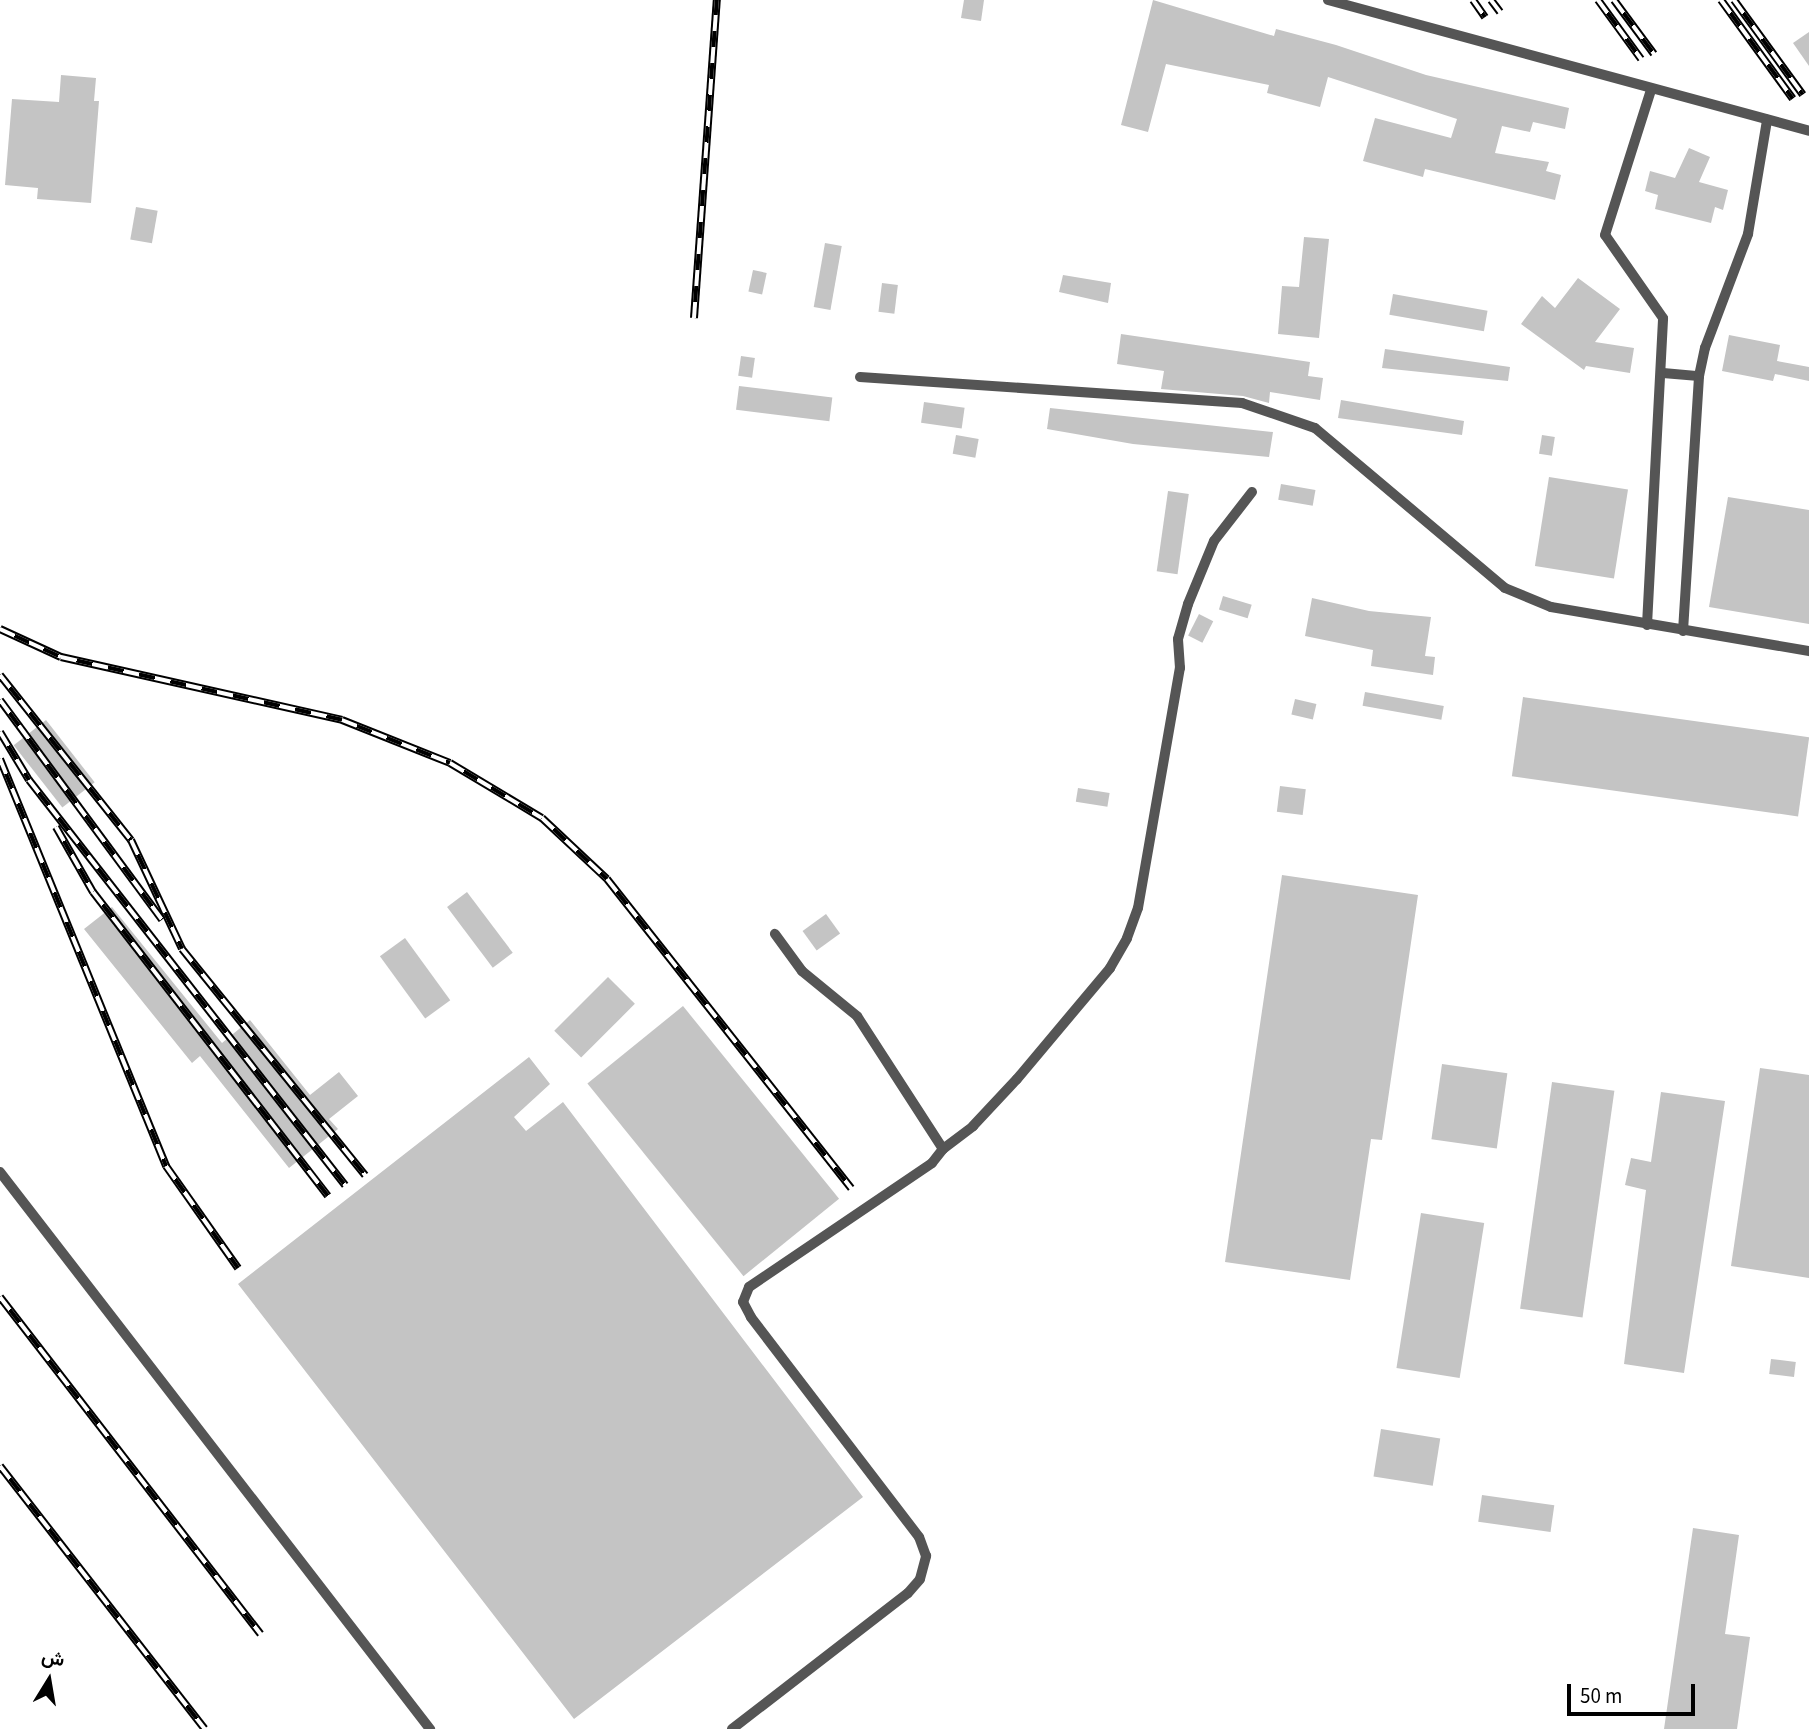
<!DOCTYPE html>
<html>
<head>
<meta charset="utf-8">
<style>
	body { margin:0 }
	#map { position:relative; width:1809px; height:1729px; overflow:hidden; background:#fff; font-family:"Source Sans 3",Vazirmatn,sans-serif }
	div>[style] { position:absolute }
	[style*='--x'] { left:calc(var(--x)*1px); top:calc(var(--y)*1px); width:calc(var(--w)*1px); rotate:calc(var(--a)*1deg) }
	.building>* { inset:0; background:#c4c4c4; transform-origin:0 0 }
	.service>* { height:10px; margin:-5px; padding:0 5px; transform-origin:5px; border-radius:5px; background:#555 }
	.rail>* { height:8px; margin-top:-4px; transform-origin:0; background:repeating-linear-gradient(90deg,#fff 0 16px,#000 0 32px); box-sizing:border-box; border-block:2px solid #000 }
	span { translate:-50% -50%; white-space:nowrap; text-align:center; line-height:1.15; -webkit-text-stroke:6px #fff; paint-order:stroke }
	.north { position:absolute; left:14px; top:1645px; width:70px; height:70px; -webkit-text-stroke:5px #fff; paint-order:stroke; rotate:11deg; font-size:19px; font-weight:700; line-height:28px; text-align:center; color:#000 }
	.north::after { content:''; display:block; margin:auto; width:24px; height:32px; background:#000; clip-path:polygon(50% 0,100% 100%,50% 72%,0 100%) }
	.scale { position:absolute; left:1567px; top:1684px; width:128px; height:32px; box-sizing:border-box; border:4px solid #000; border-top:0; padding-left:9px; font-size:21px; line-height:24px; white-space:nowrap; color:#000; -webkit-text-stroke:5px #fff; paint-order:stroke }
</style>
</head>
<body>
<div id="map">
	<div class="building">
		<i style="clip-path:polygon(964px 0,984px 0,981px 21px,961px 18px)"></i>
		<i style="clip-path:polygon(1153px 0,1274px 36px,1276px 29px,1336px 45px,1426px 75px,1569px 108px,1565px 129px,1533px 122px,1530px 132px,1502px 126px,1495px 153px,1549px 162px,1546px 171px,1561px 175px,1555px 200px,1425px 169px,1423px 177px,1363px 161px,1375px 118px,1451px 138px,1457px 119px,1328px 77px,1320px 107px,1267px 93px,1269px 85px,1166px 64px,1148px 132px,1121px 125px)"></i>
		<i style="clip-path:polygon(1809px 32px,1809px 66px,1793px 43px)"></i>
		<i style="clip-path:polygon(61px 75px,96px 78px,94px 101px,99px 101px,91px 203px,37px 199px,38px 188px,5px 185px,12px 99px,59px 102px)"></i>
		<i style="clip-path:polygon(1689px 148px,1710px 157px,1699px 182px,1728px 190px,1723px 210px,1715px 207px,1711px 223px,1655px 209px,1658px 195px,1645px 191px,1650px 171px,1675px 178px)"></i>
		<i style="left:136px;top:207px;width:22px;height:33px;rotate:10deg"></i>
		<i style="clip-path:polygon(1304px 237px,1329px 239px,1319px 338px,1278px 334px,1282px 286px,1299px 287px)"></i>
		<i style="left:825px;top:243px;width:17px;height:65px;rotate:10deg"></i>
		<i style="left:753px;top:270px;width:14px;height:22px;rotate:12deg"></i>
		<i style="clip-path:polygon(1063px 275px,1111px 283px,1108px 303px,1059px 292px)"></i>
		<i style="clip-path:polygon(1578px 278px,1620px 309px,1595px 342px,1634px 348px,1630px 373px,1586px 366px,1584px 370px,1521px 324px,1542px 296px,1555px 308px)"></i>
		<i style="left:882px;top:283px;width:16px;height:29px;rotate:7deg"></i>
		<i style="left:1393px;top:294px;width:96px;height:21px;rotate:10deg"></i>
		<i style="clip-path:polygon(1121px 334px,1310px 362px,1308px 376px,1323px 378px,1320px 400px,1270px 392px,1269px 403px,1243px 396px,1161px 389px,1164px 371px,1117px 364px)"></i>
		<i style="clip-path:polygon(1729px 335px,1780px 345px,1777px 361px,1809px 367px,1809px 381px,1775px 374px,1773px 381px,1722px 371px)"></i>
		<i style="clip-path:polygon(1385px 349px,1510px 367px,1508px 381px,1382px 368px)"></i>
		<i style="left:741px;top:356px;width:14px;height:20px;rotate:8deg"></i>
		<i style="left:739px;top:386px;width:94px;height:24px;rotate:7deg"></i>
		<i style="clip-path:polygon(1341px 400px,1464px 421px,1462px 435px,1338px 418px)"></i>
		<i style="left:924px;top:402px;width:41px;height:21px;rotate:8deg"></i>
		<i style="clip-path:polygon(1050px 408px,1273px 432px,1269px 457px,1133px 444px,1047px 429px)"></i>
		<i style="left:956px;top:435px;width:23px;height:19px;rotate:10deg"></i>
		<i style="left:1542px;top:435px;width:13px;height:19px;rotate:9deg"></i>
		<i style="left:1549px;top:477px;width:80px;height:90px;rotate:9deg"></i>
		<i style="left:1281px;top:484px;width:35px;height:16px;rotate:10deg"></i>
		<i style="left:1168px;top:491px;width:21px;height:81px;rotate:8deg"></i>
		<i style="clip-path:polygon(1728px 497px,1809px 510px,1809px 624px,1709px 607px)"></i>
		<i style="left:1223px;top:596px;width:30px;height:14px;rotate:17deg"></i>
		<i style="clip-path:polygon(1312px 598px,1369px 611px,1431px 617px,1425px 656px,1435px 657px,1433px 675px,1371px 666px,1373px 650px,1305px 636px)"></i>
		<i style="left:1199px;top:614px;width:16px;height:24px;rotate:27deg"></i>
		<i style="left:1365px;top:692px;width:80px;height:14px;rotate:10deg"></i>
		<i style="left:1523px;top:697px;width:289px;height:80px;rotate:8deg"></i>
		<i style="left:1295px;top:699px;width:22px;height:16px;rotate:13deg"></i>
		<i style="left:46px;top:720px;width:79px;height:41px;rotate:52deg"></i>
		<i style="left:1280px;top:786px;width:26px;height:26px;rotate:7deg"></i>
		<i style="left:1078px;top:788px;width:32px;height:14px;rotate:9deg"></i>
		<i style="clip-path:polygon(1282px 875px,1418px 895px,1382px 1140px,1371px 1139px,1350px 1280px,1225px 1262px)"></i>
		<i style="left:467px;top:892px;width:76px;height:25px;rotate:53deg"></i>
		<i style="clip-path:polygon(112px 907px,222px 1043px,250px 1020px,310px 1095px,339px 1072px,358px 1096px,329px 1119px,338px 1129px,289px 1168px,200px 1056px,192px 1063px,84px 929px)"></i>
		<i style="left:826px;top:914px;width:24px;height:29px;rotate:54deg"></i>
		<i style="left:405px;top:938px;width:77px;height:31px;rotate:54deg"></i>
		<i style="left:608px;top:977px;width:38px;height:76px;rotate:45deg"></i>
		<i style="left:683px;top:1006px;width:248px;height:123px;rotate:51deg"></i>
		<i style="clip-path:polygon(529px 1057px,550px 1084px,514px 1117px,526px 1131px,563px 1102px,863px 1497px,574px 1719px,238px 1284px)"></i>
		<i style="left:1442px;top:1064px;width:66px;height:76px;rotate:8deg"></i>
		<i style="clip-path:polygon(1760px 1068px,1809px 1075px,1809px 1278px,1731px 1266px)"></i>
		<i style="left:1552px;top:1082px;width:63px;height:229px;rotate:8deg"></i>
		<i style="clip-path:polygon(1661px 1092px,1725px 1101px,1684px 1373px,1624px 1364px,1646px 1190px,1625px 1185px,1631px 1158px,1651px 1162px)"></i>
		<i style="left:1421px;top:1213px;width:64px;height:157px;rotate:9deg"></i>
		<i style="left:1771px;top:1359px;width:25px;height:15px;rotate:7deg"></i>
		<i style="left:1381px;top:1429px;width:60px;height:48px;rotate:9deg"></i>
		<i style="left:1482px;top:1495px;width:73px;height:27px;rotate:8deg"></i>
		<i style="clip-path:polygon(1693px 1528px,1739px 1535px,1725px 1634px,1750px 1637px,1737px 1729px,1664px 1729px)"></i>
	</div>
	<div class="service">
		<i style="--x:1328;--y:0;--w:499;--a:15.2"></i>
		<i style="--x:1663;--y:373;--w:36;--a:5"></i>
		<i style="--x:860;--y:377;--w:383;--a:3.9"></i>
		<i style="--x:1242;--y:403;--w:77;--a:18.9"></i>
		<i style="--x:1315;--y:428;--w:248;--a:40.1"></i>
		<i style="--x:1505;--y:588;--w:50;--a:22.4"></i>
		<i style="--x:1551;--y:607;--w:262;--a:9.7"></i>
		<i style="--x:1647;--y:625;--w:307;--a:-87"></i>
		<i style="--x:1663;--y:318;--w:101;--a:-124.9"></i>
		<i style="--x:1605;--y:235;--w:152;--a:-72.4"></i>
		<i style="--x:1683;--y:631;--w:256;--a:-86.4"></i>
		<i style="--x:1699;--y:376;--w:29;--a:-78"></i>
		<i style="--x:1705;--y:348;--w:122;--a:-69.3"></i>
		<i style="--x:1748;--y:234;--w:116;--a:-80.5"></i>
		<i style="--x:943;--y:1149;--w:38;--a:-37"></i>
		<i style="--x:973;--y:1126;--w:64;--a:-46.9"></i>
		<i style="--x:1017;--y:1079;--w:145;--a:-50"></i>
		<i style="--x:1110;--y:968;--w:34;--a:-60"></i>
		<i style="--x:1127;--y:938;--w:32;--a:-70"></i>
		<i style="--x:1138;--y:908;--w:244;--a:-80.1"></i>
		<i style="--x:1180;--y:668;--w:29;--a:-94"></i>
		<i style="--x:1178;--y:639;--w:36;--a:-74"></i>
		<i style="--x:1188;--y:604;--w:68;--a:-67.6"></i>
		<i style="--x:1214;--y:541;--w:62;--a:-52.2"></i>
		<i style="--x:0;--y:1172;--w:704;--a:52.33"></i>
		<i style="--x:732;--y:1729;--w:222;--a:-37.7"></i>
		<i style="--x:908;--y:1593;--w:18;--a:-49"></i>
		<i style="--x:920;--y:1579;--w:24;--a:-75"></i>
		<i style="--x:926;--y:1556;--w:20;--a:-110"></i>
		<i style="--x:919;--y:1537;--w:277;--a:-127.4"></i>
		<i style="--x:751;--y:1317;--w:17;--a:-118"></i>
		<i style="--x:743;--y:1302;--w:16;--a:-68"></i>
		<i style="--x:749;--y:1287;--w:221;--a:-34.1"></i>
		<i style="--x:932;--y:1163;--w:18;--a:-52"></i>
		<i style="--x:943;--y:1149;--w:158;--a:-122.9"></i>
		<i style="--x:857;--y:1016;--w:71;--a:-140.7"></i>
		<i style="--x:802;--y:971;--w:46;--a:-126.1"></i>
	</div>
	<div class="rail">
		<i style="--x:1473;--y:0;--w:21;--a:55"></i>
		<i style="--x:1491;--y:0;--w:15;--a:53"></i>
		<i style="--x:1598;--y:0;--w:73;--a:53.9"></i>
		<i style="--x:1614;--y:0;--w:67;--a:53.5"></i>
		<i style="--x:1721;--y:0;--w:122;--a:54"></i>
		<i style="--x:1734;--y:0;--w:117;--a:54"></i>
		<i style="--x:694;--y:318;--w:319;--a:-85.9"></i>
		<i style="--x:0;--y:629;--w:67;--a:24.7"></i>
		<i style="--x:61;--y:657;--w:288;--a:12.6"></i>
		<i style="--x:342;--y:720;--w:116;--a:21.7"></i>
		<i style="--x:450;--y:763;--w:107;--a:30.9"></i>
		<i style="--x:542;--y:818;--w:89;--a:43.2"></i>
		<i style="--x:607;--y:879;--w:394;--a:51.7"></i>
		<i style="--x:0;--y:675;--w:211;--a:51.6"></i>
		<i style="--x:131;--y:840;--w:120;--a:64.9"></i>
		<i style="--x:182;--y:949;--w:291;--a:51"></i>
		<i style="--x:0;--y:700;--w:273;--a:53.6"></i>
		<i style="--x:0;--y:732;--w:56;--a:58.9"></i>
		<i style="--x:29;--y:780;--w:514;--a:52.04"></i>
		<i style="--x:0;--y:759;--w:440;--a:67.8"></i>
		<i style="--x:166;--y:1166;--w:125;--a:54.8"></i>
		<i style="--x:56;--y:827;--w:75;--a:60.4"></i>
		<i style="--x:93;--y:892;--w:384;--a:52.3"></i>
		<i style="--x:0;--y:1297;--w:426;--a:52.3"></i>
		<i style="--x:0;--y:1466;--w:333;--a:52.1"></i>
	</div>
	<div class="north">ش</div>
	<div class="scale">50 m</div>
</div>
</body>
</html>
